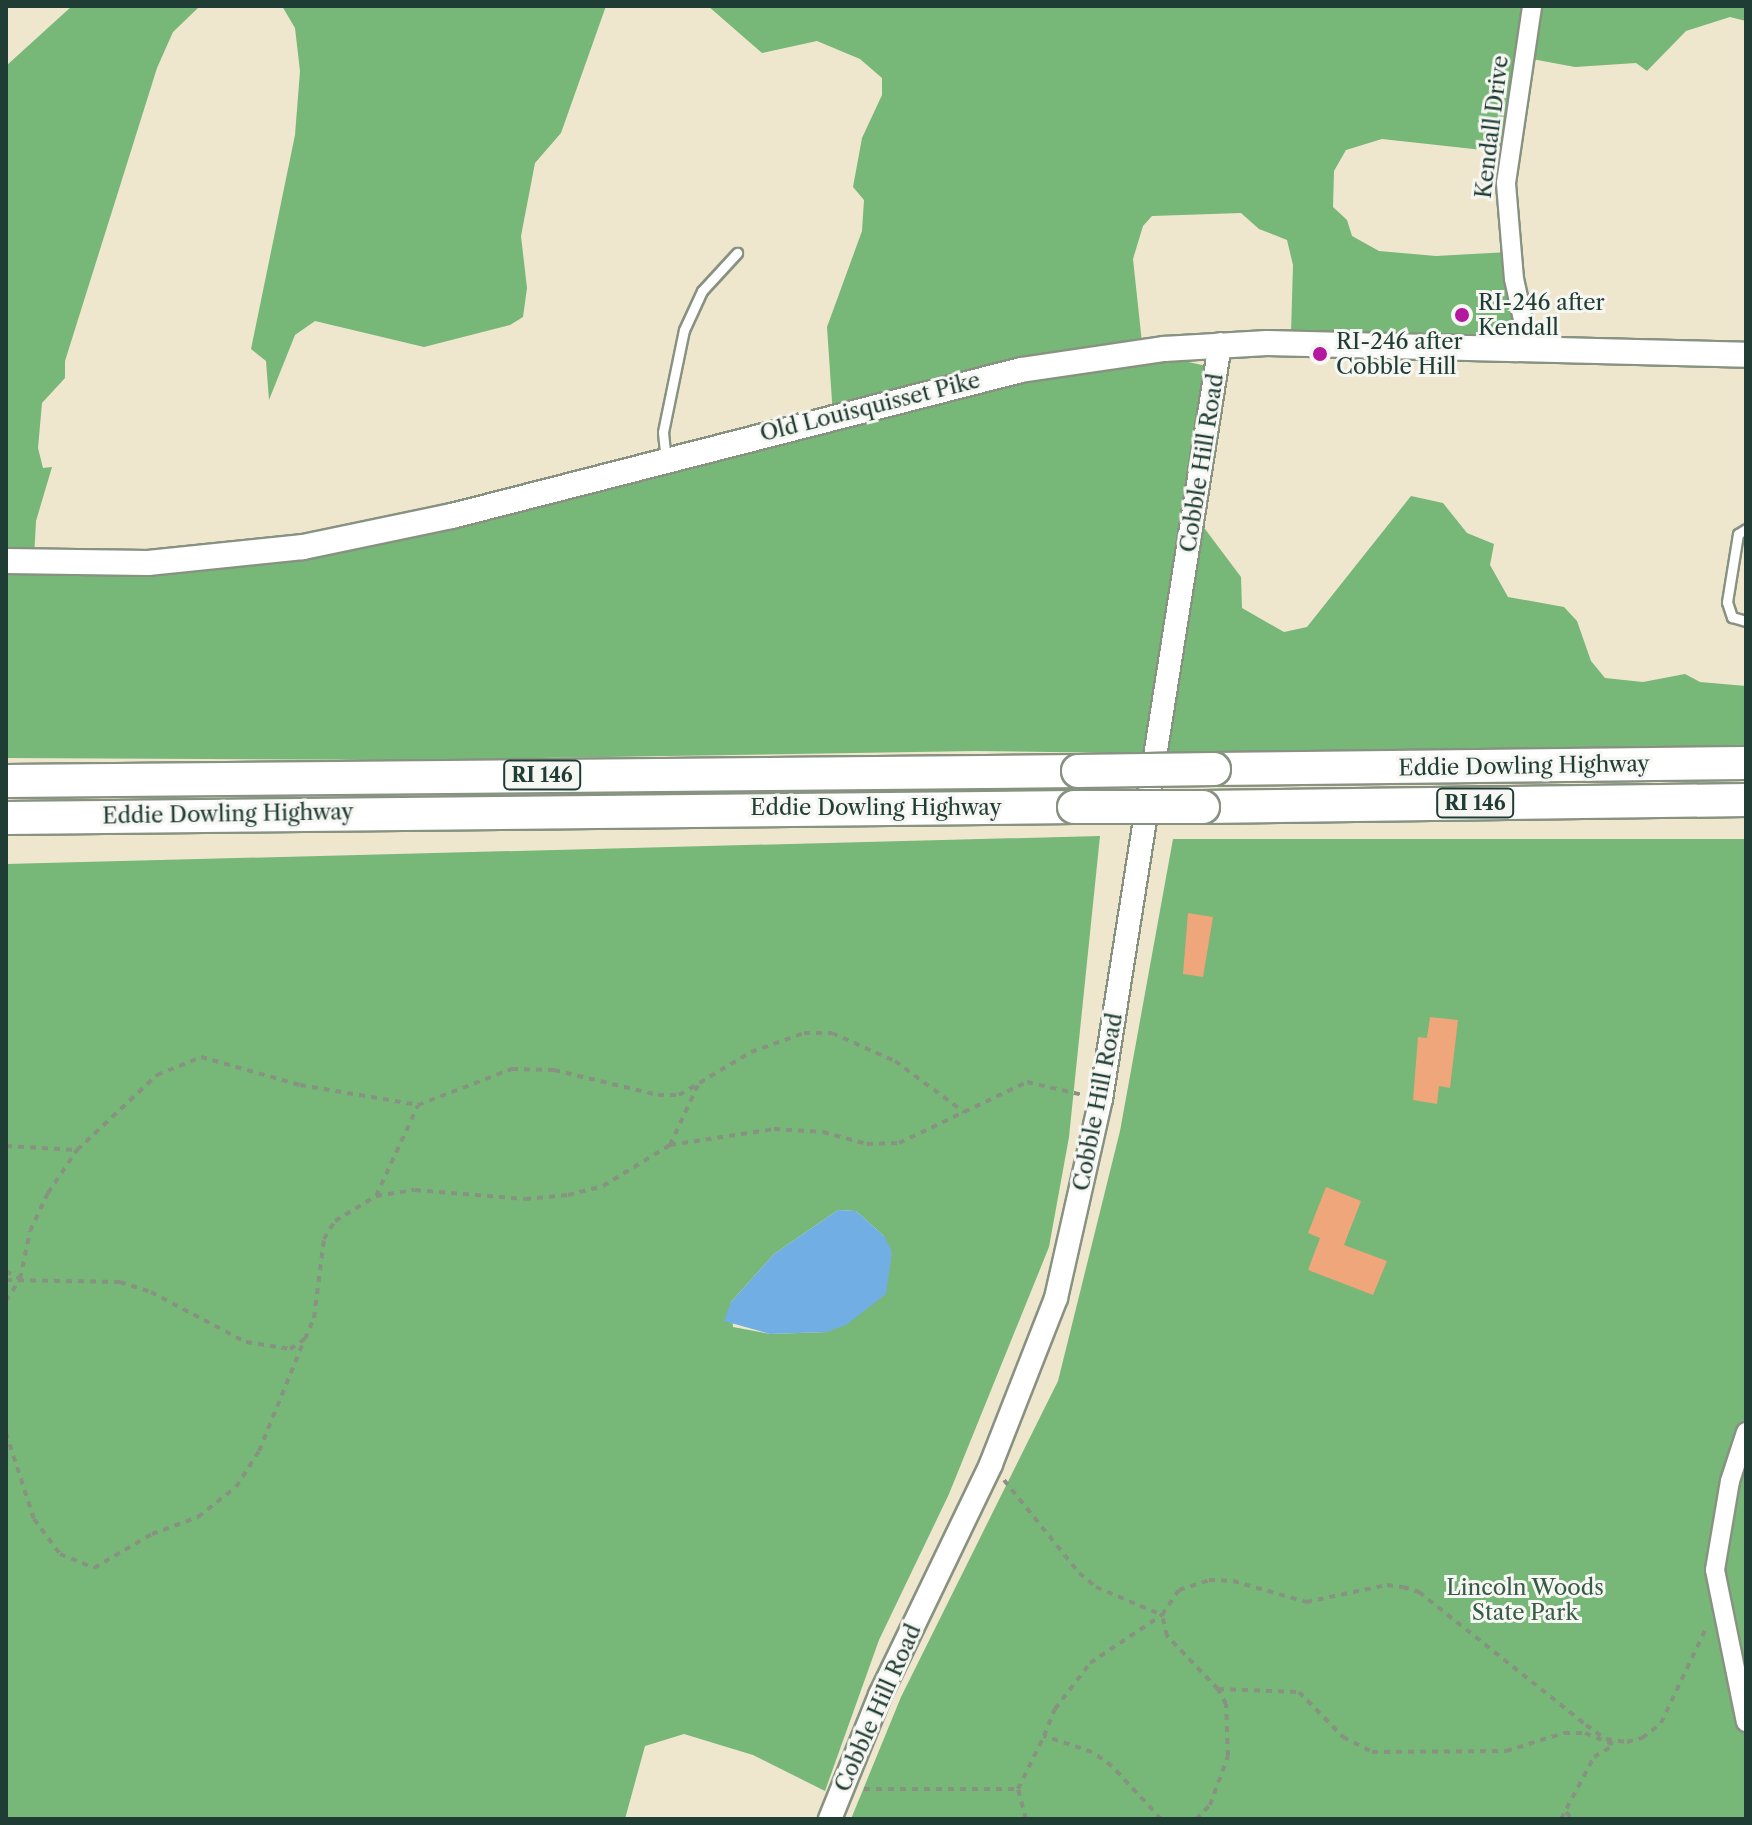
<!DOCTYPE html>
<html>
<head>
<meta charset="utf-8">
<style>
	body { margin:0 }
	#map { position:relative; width:1752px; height:1825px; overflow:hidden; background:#efe6ce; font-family:"Libre Caslon Text",serif }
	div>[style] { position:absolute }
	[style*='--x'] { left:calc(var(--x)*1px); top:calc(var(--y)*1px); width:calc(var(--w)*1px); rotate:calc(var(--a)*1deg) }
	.forest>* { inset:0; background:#77b778 }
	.water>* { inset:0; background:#71aee3 }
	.building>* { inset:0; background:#efa67a }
	.path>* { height:4px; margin-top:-2px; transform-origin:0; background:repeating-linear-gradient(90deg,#879281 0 6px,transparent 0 12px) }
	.roads { filter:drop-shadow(2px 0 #879281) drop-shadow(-2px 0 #879281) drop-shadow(0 2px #879281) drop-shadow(0 -2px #879281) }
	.service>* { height:9px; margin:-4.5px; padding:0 4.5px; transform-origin:4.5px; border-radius:4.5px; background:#fff }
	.minor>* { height:18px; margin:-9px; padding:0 9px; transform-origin:9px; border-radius:9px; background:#fff }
	.tertiary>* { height:22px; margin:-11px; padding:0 11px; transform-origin:11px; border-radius:11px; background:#fff }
	.secondary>* { height:24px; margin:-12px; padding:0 12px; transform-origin:12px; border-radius:12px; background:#fff }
	.motorway>* { height:32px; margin:-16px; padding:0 16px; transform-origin:16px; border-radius:16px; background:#fff }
	.bridges { filter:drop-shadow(2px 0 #879281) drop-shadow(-2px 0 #879281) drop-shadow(0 2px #879281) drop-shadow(0 -2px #879281) }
	.motorway-bridge>* { height:32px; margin:-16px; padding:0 16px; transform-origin:16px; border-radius:16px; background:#fff }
	.dots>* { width:22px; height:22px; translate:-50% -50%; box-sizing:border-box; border:4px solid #f6f6f2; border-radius:50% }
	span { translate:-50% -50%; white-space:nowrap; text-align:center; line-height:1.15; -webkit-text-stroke:6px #f6f6f2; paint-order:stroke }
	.shield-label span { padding:2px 6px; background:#f6f6f2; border:2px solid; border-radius:6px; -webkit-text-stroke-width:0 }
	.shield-label { font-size:20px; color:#1f3d34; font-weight:700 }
	.street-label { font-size:22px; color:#1f3d34 }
	.poi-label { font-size:22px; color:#1f3d34 }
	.left { translate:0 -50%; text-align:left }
	.park-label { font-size:22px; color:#365c46 }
	.frame { position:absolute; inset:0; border:8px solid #1f3d34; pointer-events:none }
</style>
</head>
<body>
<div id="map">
	<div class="forest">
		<i style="clip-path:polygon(72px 6px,200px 6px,173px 32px,157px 68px,65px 361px,65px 378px,42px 403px,38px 448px,43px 468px,52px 467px,36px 521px,34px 558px,263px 553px,833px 416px,827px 327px,862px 231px,864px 200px,853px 187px,862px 138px,882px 95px,882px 78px,860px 59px,817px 41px,762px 53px,708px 6px,1746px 6px,1746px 21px,1730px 17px,1686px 31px,1647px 71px,1636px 63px,1575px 67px,1532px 59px,1510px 153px,1382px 139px,1346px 150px,1334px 171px,1333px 207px,1347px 220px,1352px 236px,1379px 251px,1436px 256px,1509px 252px,1515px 340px,1291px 333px,1293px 265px,1287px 240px,1259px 229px,1241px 213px,1152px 216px,1143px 226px,1133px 259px,1143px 352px,1211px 367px,1196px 517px,1241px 577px,1242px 608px,1284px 632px,1307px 627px,1411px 496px,1443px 503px,1467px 533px,1494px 544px,1490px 565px,1508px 597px,1564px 607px,1577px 621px,1591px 661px,1605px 678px,1643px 682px,1685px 674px,1700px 682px,1746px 686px,1746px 762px,975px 751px,422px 760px,6px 758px,6px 66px)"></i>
		<i style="clip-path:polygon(282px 6px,606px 6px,561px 133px,535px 163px,521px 236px,527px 288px,523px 317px,510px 325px,424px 347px,315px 321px,295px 335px,269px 400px,266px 361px,251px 349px,295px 135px,300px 71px,295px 28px)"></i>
		<i style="clip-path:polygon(evenodd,1100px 836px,1069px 1137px,1049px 1247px,949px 1494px,879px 1640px,825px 1791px,753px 1755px,684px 1734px,645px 1746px,625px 1819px,6px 1819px,6px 864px,1100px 836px,838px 1210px,856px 1211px,884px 1236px,827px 1332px,770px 1334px,733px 1327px,731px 1302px,774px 1254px,838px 1210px)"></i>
		<i style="clip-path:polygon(1173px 839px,1746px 839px,1746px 1819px,851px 1819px,901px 1697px,1058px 1381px,1120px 1131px)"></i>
	</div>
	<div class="water">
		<i style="clip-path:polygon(838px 1210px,856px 1211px,884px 1236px,892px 1252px,886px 1294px,846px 1325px,827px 1332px,770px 1334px,724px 1321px,731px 1302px,774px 1254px)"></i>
	</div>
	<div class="building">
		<i style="clip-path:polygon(1188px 913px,1213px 917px,1203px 977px,1183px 974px)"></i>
		<i style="clip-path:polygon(1430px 1017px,1458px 1020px,1450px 1088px,1439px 1086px,1437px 1104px,1413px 1100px,1418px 1037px,1427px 1038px)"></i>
		<i style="clip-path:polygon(1326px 1187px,1361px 1201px,1344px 1245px,1387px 1261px,1373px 1295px,1308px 1270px,1320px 1238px,1308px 1233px)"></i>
	</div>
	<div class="path">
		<i style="--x:670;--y:1145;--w:66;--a:-65"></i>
		<i style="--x:6;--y:1146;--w:71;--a:3.2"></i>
		<i style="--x:376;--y:1196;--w:100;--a:-65.2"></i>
		<i style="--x:6;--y:1271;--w:14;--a:30"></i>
		<i style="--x:6;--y:1280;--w:114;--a:1"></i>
		<i style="--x:120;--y:1282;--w:33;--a:18"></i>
		<i style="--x:151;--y:1292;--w:107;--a:27.8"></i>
		<i style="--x:246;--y:1342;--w:45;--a:9"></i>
		<i style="--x:290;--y:1349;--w:18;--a:-34"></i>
		<i style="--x:305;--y:1339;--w:23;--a:-67"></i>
		<i style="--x:314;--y:1318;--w:80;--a:-82.8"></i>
		<i style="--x:324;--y:1239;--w:21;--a:-59"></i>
		<i style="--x:335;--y:1221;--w:48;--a:-31.4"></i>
		<i style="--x:376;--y:1196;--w:39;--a:-9"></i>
		<i style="--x:415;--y:1190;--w:110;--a:4.7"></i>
		<i style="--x:525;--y:1199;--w:43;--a:-5.3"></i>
		<i style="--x:568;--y:1195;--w:36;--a:-14"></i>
		<i style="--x:603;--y:1186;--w:79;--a:-31.5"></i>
		<i style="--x:670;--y:1145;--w:105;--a:-8.7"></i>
		<i style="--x:774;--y:1129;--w:49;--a:3.5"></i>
		<i style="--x:823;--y:1132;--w:46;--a:15.3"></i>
		<i style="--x:867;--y:1144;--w:32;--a:-2"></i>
		<i style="--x:899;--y:1143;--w:142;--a:-25.5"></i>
		<i style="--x:1027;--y:1082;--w:57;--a:13.1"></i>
		<i style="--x:6;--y:1301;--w:26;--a:-58"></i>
		<i style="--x:20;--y:1279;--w:49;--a:-78.2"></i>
		<i style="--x:30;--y:1231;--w:42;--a:-64.7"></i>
		<i style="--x:48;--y:1193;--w:52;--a:-56"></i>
		<i style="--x:77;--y:1150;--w:110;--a:-43.2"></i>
		<i style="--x:157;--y:1075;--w:48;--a:-22.2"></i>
		<i style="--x:201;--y:1057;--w:103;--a:15.8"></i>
		<i style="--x:300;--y:1085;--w:120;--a:9.6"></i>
		<i style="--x:418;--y:1105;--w:101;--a:-21"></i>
		<i style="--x:512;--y:1069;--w:42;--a:1.4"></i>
		<i style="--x:554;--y:1070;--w:107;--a:13.5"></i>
		<i style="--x:658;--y:1095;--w:21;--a:0"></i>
		<i style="--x:679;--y:1095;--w:84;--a:-30.8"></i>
		<i style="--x:751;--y:1052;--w:56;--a:-19.7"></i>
		<i style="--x:804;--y:1033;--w:28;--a:0"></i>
		<i style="--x:832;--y:1033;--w:69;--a:24"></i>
		<i style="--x:895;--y:1061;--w:86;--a:36.5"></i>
		<i style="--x:6;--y:1433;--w:90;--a:72"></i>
		<i style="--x:34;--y:1519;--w:44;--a:53.4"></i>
		<i style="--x:60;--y:1554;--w:37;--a:22"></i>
		<i style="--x:94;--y:1568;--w:67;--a:-30.4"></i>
		<i style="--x:152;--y:1534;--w:49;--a:-20.3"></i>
		<i style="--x:198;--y:1517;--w:48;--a:-38.3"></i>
		<i style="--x:236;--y:1487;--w:43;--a:-57.4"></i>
		<i style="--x:259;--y:1451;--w:119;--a:-67.8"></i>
		<i style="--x:1004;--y:1480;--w:119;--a:51.1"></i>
		<i style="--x:1079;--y:1573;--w:22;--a:39"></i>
		<i style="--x:1096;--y:1587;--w:72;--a:23"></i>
		<i style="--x:1218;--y:1689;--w:81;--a:2.1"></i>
		<i style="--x:1299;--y:1692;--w:63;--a:45.6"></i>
		<i style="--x:1343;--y:1737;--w:33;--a:27"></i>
		<i style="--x:1372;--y:1752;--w:134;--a:-0.4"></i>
		<i style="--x:1506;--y:1751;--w:61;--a:-17.2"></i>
		<i style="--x:1564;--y:1733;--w:21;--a:0"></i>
		<i style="--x:1585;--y:1733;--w:31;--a:22"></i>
		<i style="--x:864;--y:1789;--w:154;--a:0"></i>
		<i style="--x:1566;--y:1812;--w:9;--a:49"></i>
		<i style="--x:1026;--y:1819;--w:31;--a:-105"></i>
		<i style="--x:1018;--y:1789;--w:59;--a:-63.9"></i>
		<i style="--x:1161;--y:1819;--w:72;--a:-132.8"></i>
		<i style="--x:1112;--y:1766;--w:24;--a:-145"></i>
		<i style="--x:1092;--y:1752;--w:51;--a:-161.6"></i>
		<i style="--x:1044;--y:1736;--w:29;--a:-68"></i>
		<i style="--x:1055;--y:1709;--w:58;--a:-52.7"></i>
		<i style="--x:1090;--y:1663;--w:87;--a:-33.7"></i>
		<i style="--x:1196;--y:1819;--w:20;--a:-45"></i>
		<i style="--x:1210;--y:1805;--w:52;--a:-69.8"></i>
		<i style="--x:1228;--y:1756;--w:52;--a:-92.2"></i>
		<i style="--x:1226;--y:1704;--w:17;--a:-118"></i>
		<i style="--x:1218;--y:1689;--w:74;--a:-133.9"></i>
		<i style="--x:1167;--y:1636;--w:22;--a:-103"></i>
		<i style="--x:1162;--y:1615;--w:30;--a:-56"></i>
		<i style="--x:1179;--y:1590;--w:32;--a:-18"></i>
		<i style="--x:1209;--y:1580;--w:24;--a:2"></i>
		<i style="--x:1233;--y:1581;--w:76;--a:16"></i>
		<i style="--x:1306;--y:1602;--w:83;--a:-11.9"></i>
		<i style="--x:1387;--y:1585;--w:16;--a:7"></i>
		<i style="--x:1403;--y:1587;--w:17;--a:17"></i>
		<i style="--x:1419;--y:1592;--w:213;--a:38.5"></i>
		<i style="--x:1586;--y:1725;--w:24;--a:35"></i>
		<i style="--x:1606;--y:1739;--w:21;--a:8"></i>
		<i style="--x:1627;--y:1742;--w:16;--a:-15"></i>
		<i style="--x:1642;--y:1738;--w:24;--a:-38"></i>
		<i style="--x:1661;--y:1723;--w:107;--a:-64.6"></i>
		<i style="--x:1561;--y:1819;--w:70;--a:-62"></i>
		<i style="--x:1594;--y:1757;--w:23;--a:-31"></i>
	</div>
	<div class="roads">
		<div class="service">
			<i style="--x:666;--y:461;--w:29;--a:-96"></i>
			<i style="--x:663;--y:432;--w:104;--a:-78.4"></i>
			<i style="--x:684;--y:330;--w:43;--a:-65.2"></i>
			<i style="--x:702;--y:291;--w:52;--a:-47.4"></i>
			<i style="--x:1746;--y:529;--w:9;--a:148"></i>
			<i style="--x:1738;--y:534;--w:69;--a:99.2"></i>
			<i style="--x:1727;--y:602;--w:16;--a:72"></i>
			<i style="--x:1732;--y:617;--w:15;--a:16"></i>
		</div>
		<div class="minor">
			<i style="--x:1529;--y:347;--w:70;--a:-102.4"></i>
			<i style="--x:1514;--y:279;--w:96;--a:-94.8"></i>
			<i style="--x:1506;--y:183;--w:179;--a:-81.6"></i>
			<i style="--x:1746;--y:1432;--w:52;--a:108.1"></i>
			<i style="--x:1730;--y:1481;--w:90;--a:99.6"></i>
			<i style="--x:1715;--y:1570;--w:155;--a:78.5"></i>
		</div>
		<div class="tertiary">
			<i style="--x:830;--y:1819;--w:134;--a:-68"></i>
			<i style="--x:880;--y:1695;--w:256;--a:-64.3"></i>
			<i style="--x:991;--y:1464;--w:178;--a:-68.6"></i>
			<i style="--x:1056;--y:1298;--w:204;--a:-77.3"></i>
			<i style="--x:1101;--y:1099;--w:764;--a:-81.04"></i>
		</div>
		<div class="secondary">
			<i style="--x:6;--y:561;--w:142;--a:0.8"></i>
			<i style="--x:148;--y:563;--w:156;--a:-5.9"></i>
			<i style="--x:303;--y:547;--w:152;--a:-11.8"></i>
			<i style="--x:452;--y:516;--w:587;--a:-14.39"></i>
			<i style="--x:1021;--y:370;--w:145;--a:-8.4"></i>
			<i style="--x:1164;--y:349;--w:103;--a:-3.3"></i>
			<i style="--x:1267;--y:343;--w:479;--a:1.4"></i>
		</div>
		<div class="motorway">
			<i style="--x:1214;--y:769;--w:532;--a:-0.65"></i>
			<i style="--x:6;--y:781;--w:1072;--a:-0.53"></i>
			<i style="--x:1203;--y:807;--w:543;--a:-0.74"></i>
			<i style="--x:6;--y:818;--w:1068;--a:-0.59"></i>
		</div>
	</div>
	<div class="bridges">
		<div class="motorway-bridge">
			<i style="--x:1078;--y:771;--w:136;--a:-0.8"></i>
			<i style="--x:1074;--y:807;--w:129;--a:0"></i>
		</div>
	</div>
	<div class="dots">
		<i style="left:1462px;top:315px;background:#b5179e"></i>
		<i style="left:1320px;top:354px;background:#b5179e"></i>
	</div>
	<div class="shield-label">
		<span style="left:542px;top:775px">RI 146</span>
		<span style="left:1475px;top:803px">RI 146</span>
	</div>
	<div class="street-label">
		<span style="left:1492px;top:127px;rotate:-83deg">Kendall Drive</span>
		<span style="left:870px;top:407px;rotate:-14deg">Old Louisquisset Pike</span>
		<span style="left:1202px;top:463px;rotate:-81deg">Cobble Hill Road</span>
		<span style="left:1524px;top:766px;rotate:-1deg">Eddie Dowling Highway</span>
		<span style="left:876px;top:808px">Eddie Dowling Highway</span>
		<span style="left:228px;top:814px;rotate:-1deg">Eddie Dowling Highway</span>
		<span style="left:1098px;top:1102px;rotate:-79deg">Cobble Hill Road</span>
		<span style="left:878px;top:1708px;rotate:-66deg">Cobble Hill Road</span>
	</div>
	<div class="poi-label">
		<span class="left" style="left:1478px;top:315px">RI-246 after<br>Kendall</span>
		<span class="left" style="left:1336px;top:354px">RI-246 after<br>Cobble Hill</span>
	</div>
	<div class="park-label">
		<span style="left:1525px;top:1600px">Lincoln Woods<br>State Park</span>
	</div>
	<div class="frame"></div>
</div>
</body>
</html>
